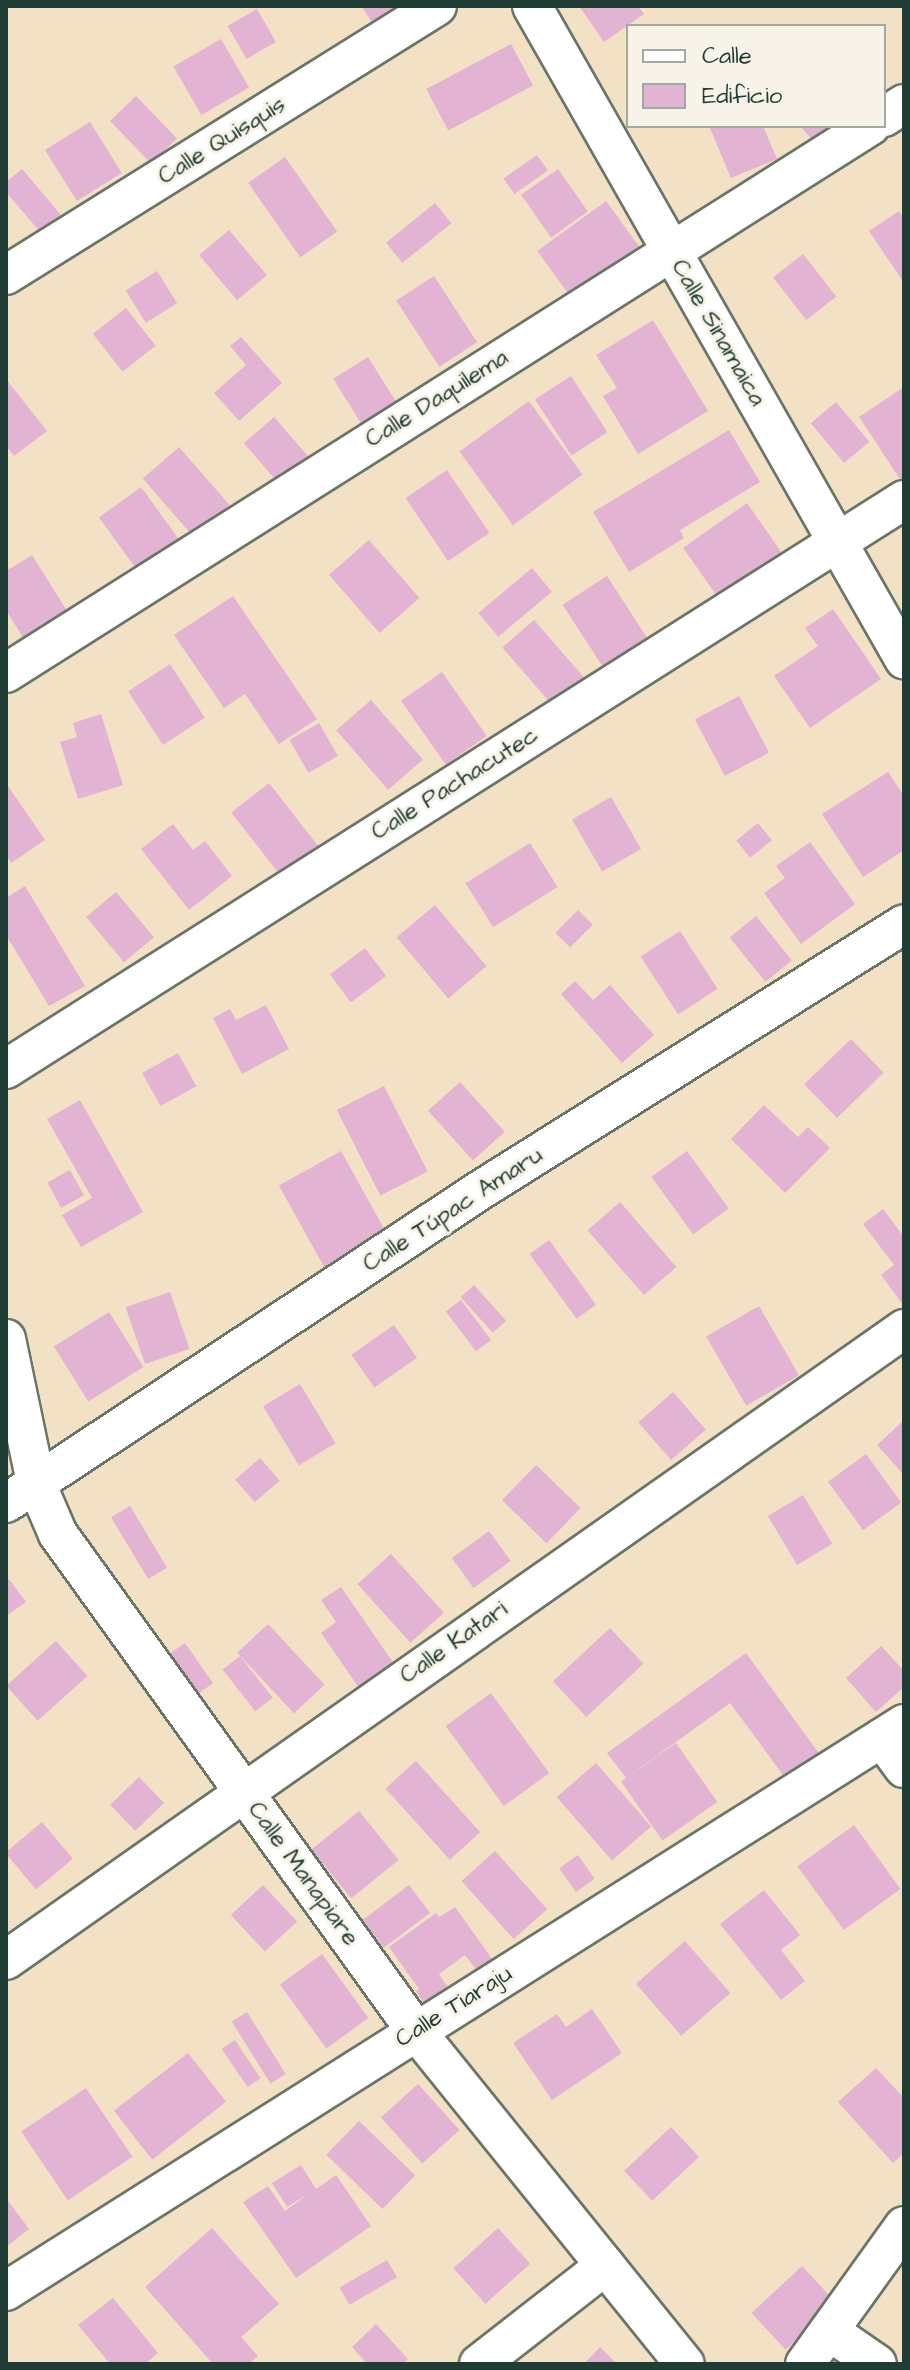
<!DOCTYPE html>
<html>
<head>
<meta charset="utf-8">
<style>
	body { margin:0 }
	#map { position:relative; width:910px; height:2370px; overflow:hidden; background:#f2e1c5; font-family:"Architects Daughter",sans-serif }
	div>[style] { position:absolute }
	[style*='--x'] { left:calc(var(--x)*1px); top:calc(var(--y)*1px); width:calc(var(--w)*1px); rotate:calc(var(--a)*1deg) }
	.building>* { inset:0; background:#e3b3d4; transform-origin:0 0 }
	.roads { filter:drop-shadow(2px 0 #697667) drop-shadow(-2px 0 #697667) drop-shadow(0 2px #697667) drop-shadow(0 -2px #697667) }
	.minor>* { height:38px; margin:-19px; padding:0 19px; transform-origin:19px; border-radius:19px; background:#fff }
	span { translate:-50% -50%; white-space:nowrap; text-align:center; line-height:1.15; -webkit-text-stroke:6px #f7f3e8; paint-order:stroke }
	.street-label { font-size:24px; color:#1f3d34 }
	.frame { position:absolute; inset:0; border:8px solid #1f3d34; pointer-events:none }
	.legend { position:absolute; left:626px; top:24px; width:260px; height:104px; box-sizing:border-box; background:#f7f3e8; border:2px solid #a1aaa0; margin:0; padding:10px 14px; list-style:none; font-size:24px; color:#1f3d34 }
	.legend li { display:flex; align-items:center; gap:16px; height:40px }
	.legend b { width:40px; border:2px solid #a1aaa0 }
</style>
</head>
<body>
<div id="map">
	<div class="building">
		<i style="clip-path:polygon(361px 6px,417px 6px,378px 31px)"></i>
		<i style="clip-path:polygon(579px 6px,638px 6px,644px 14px,604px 42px)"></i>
		<i style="left:257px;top:9px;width:38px;height:34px;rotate:60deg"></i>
		<i style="left:221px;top:39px;width:56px;height:55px;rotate:60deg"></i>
		<i style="left:511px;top:44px;width:47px;height:96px;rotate:62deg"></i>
		<i style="left:136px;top:96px;width:59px;height:36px;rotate:46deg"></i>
		<i style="left:90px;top:122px;width:60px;height:53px;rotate:58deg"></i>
		<i style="clip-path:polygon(709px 126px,763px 126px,777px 159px,731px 178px)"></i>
		<i style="clip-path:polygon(800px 126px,848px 126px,825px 154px)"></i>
		<i style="left:537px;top:155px;width:19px;height:41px;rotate:55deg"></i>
		<i style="left:285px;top:157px;width:91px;height:45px;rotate:55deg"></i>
		<i style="clip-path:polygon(22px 169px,61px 215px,41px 233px,6px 192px,6px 182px)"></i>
		<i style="left:558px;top:169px;width:52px;height:45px;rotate:55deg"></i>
		<i style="left:606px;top:201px;width:72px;height:85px;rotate:54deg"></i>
		<i style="left:435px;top:203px;width:26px;height:63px;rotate:51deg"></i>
		<i style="clip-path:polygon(899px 211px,904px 219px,904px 283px,869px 231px)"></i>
		<i style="left:229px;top:230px;width:59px;height:39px;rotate:50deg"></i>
		<i style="left:803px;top:254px;width:54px;height:38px;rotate:52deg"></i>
		<i style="left:157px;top:271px;width:38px;height:37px;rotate:58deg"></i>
		<i style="left:434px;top:276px;width:79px;height:45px;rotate:57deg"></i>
		<i style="left:126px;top:308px;width:48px;height:42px;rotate:52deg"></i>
		<i style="clip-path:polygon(653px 320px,708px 411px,638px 454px,603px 396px,617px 388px,596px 355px)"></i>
		<i style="clip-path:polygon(241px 337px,282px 383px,239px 421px,214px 393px,246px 365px,230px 346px)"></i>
		<i style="left:368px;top:357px;width:62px;height:41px;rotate:58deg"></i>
		<i style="left:571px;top:376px;width:67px;height:43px;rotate:57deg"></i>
		<i style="clip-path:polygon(6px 379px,47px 431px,14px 456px,6px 446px)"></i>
		<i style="clip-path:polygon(904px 387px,904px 480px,902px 482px,859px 417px)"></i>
		<i style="left:529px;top:401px;width:91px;height:86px;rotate:54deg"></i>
		<i style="left:836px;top:402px;width:52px;height:33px;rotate:50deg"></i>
		<i style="left:274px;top:417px;width:77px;height:40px;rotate:49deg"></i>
		<i style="clip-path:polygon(729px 430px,760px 482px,680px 530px,684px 538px,629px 572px,593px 512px)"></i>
		<i style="left:179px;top:447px;width:77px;height:48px;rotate:49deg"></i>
		<i style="left:447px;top:470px;width:76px;height:50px;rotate:56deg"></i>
		<i style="left:141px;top:487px;width:67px;height:52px;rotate:54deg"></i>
		<i style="left:747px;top:503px;width:64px;height:78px;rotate:55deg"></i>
		<i style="left:369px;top:540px;width:77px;height:53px;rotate:49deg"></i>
		<i style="clip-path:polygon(32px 555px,74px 622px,30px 649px,6px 610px,6px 571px)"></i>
		<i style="left:532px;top:568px;width:31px;height:70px;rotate:50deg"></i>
		<i style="left:607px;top:576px;width:86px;height:53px;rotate:57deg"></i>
		<i style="clip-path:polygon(233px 596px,317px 719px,279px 744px,245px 694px,224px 708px,174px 635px)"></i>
		<i style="clip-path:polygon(833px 609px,881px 679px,810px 728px,774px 676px,818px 646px,805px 628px)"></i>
		<i style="left:534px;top:620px;width:78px;height:42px;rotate:49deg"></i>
		<i style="left:170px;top:664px;width:64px;height:50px;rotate:57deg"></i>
		<i style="left:442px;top:672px;width:78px;height:50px;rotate:55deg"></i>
		<i style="left:739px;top:696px;width:64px;height:50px;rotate:62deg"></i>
		<i style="left:371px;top:700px;width:79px;height:46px;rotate:49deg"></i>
		<i style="clip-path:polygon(101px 714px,123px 785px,78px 799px,60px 742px,77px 737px,73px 723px)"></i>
		<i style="left:319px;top:723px;width:38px;height:34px;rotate:60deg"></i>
		<i style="clip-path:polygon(888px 772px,904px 796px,904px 850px,863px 877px,822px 814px)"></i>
		<i style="clip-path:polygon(6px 783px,45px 840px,11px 863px,6px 855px)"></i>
		<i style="left:269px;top:783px;width:94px;height:48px;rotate:52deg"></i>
		<i style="left:611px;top:797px;width:60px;height:45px;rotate:60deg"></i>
		<i style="left:758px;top:823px;width:22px;height:28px;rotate:51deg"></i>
		<i style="clip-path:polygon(173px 824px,193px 850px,205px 841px,232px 876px,189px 910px,141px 849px)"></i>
		<i style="clip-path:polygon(810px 842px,855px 904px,801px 944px,764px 893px,785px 878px,776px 866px)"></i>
		<i style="left:530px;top:843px;width:52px;height:76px;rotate:58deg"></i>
		<i style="clip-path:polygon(25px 886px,85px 986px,49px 1006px,6px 935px,6px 898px)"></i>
		<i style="left:116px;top:892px;width:59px;height:39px;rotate:50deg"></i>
		<i style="left:435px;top:905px;width:80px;height:50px;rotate:50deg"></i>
		<i style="left:578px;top:910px;width:21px;height:32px;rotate:45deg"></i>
		<i style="left:756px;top:916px;width:57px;height:34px;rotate:51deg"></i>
		<i style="left:680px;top:931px;width:69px;height:47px;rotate:57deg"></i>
		<i style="left:365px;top:948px;width:35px;height:44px;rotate:53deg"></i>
		<i style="clip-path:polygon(575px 981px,593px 1000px,610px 985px,654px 1035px,622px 1063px,561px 994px)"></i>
		<i style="clip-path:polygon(266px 1005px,289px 1049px,242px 1074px,213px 1018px,230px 1009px,236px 1020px)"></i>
		<i style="left:851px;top:1039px;width:47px;height:65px;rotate:46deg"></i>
		<i style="left:178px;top:1053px;width:38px;height:41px;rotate:61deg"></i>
		<i style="left:460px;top:1082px;width:67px;height:43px;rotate:48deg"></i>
		<i style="left:384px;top:1086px;width:96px;height:53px;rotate:63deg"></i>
		<i style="clip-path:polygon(80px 1100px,143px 1212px,81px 1247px,62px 1215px,92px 1198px,47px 1119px)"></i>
		<i style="clip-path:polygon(764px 1105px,798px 1137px,808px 1127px,830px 1148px,785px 1193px,731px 1139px)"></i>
		<i style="left:341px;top:1151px;width:107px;height:71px;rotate:61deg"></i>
		<i style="left:687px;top:1151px;width:71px;height:44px;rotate:54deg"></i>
		<i style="left:70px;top:1170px;width:29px;height:26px;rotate:61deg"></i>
		<i style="left:620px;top:1202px;width:86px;height:43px;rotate:49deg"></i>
		<i style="clip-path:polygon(883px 1209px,904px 1237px,904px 1306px,881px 1275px,894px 1265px,863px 1224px)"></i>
		<i style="left:549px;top:1240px;width:80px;height:24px;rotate:54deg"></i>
		<i style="left:474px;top:1285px;width:48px;height:18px;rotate:48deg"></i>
		<i style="left:170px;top:1292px;width:60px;height:47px;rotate:71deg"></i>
		<i style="left:461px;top:1300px;width:50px;height:19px;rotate:53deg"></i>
		<i style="left:759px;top:1306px;width:80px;height:61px;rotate:60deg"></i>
		<i style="left:109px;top:1312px;width:65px;height:65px;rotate:58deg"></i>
		<i style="left:394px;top:1325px;width:40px;height:52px;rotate:55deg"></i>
		<i style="left:300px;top:1384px;width:69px;height:43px;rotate:59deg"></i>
		<i style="left:673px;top:1392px;width:50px;height:46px;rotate:49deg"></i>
		<i style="clip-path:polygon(904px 1420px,904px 1475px,877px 1445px)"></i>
		<i style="left:866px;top:1454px;width:60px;height:47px;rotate:54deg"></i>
		<i style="left:260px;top:1458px;width:30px;height:33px;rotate:49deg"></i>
		<i style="left:536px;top:1465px;width:62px;height:49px;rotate:44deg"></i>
		<i style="left:803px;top:1495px;width:57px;height:41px;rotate:59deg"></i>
		<i style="left:130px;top:1506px;width:72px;height:22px;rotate:59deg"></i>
		<i style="left:489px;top:1531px;width:37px;height:46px;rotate:54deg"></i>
		<i style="left:391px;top:1554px;width:79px;height:45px;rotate:48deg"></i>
		<i style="clip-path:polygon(9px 1579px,26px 1602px,6px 1616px,6px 1581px)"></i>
		<i style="clip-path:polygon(341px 1587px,399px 1671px,364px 1695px,321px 1633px,336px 1622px,321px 1600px)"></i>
		<i style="left:268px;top:1624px;width:83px;height:42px;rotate:47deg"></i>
		<i style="left:610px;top:1628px;width:49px;height:78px;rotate:47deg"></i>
		<i style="left:56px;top:1641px;width:47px;height:67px;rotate:48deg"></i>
		<i style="left:185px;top:1643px;width:49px;height:22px;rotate:55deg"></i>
		<i style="clip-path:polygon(881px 1646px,904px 1671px,904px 1687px,876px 1712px,846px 1678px)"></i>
		<i style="clip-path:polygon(746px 1653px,823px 1759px,789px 1783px,730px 1703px,626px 1778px,607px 1753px)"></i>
		<i style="left:240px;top:1656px;width:53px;height:22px;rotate:52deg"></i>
		<i style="left:491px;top:1693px;width:99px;height:56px;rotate:54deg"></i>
		<i style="left:676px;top:1743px;width:72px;height:67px;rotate:55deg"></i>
		<i style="left:416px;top:1761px;width:96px;height:41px;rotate:48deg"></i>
		<i style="left:596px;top:1763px;width:84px;height:52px;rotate:49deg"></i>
		<i style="left:139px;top:1777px;width:36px;height:40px;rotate:46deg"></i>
		<i style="left:359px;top:1811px;width:63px;height:61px;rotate:51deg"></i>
		<i style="left:42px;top:1822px;width:48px;height:48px;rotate:50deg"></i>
		<i style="left:854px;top:1825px;width:79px;height:70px;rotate:54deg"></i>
		<i style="left:495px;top:1851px;width:78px;height:45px;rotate:48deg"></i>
		<i style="left:578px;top:1855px;width:29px;height:23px;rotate:55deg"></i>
		<i style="left:263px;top:1885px;width:50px;height:44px;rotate:47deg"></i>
		<i style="left:409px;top:1885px;width:35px;height:58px;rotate:53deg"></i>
		<i style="clip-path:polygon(764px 1890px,800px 1935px,781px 1950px,805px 1981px,781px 2000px,720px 1924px)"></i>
		<i style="clip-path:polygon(455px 1907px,495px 1963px,480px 1975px,465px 1955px,439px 1974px,456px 1999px,432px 2015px,416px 1991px,419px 1989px,389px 1947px,436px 1913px,439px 1917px)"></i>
		<i style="left:685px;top:1941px;width:69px;height:65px;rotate:49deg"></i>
		<i style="left:322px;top:1954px;width:79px;height:52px;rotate:54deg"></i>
		<i style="clip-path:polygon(592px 2009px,622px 2053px,552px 2100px,513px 2043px,557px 2014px,566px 2027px)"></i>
		<i style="left:247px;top:2012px;width:73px;height:18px;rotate:58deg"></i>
		<i style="left:235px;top:2040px;width:46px;height:16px;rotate:56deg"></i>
		<i style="left:188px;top:2053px;width:62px;height:94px;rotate:52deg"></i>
		<i style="clip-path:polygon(876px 2068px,904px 2098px,904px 2153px,893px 2163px,838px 2102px)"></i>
		<i style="left:418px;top:2084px;width:62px;height:50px;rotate:48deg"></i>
		<i style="left:86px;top:2088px;width:83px;height:78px;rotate:56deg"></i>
		<i style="left:359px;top:2121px;width:78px;height:47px;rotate:44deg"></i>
		<i style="left:671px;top:2127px;width:41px;height:64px;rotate:47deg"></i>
		<i style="clip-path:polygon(301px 2165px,316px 2189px,336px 2175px,371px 2226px,296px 2278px,243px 2202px,268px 2186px,285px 2211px,308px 2194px,287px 2207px,272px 2183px)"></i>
		<i style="clip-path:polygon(6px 2198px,29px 2229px,6px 2247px)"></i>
		<i style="clip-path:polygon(212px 2228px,279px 2304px,241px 2337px,258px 2356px,249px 2364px,213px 2364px,145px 2287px)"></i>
		<i style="left:498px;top:2228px;width:48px;height:60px;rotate:48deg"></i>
		<i style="left:387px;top:2260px;width:20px;height:55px;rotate:60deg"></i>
		<i style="left:802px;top:2266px;width:50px;height:69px;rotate:47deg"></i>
		<i style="clip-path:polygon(113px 2298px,158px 2353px,145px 2364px,110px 2364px,78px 2325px)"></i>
		<i style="clip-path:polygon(376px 2324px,408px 2359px,402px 2364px,367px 2364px,352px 2347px)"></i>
		<i style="clip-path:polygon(600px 2347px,617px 2364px,584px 2364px)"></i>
	</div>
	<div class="roads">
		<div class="minor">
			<i style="--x:532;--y:6;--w:752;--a:60.33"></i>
			<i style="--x:884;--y:117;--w:24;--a:-33"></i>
			<i style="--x:6;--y:275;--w:508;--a:-31.97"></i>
			<i style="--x:6;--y:673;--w:1023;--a:-32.34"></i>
			<i style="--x:6;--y:1069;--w:1063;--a:-32.36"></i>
			<i style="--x:6;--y:1339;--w:147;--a:78.2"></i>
			<i style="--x:36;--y:1483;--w:56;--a:66.7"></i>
			<i style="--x:58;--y:1534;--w:613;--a:54.23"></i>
			<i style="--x:416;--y:2031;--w:428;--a:51.1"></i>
			<i style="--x:6;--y:1503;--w:570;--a:-33.41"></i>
			<i style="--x:482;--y:1189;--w:498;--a:-32.1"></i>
			<i style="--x:882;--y:1738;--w:37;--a:54"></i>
			<i style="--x:6;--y:1960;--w:1098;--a:-35.09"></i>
			<i style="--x:6;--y:2291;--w:1062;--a:-32.27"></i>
			<i style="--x:829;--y:2331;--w:58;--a:34.5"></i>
			<i style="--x:479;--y:2364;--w:160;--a:-37.9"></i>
			<i style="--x:805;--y:2364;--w:170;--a:-54.3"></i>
		</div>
	</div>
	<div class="street-label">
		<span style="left:222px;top:141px;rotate:-32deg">Calle Quisquis</span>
		<span style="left:718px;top:333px;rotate:60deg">Calle Sinamaica</span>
		<span style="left:437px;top:399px;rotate:-32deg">Calle Daquilema</span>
		<span style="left:455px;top:784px;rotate:-32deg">Calle Pachacutec</span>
		<span style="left:453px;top:1210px;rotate:-33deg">Calle Túpac Amaru</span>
		<span style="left:454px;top:1643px;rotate:-35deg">Calle Katari</span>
		<span style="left:303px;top:1874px;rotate:54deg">Calle Manapiare</span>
		<span style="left:454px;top:2007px;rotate:-32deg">Calle Tiaraju</span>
	</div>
	<div class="frame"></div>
	<ul class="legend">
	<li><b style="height:10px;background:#fff"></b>Calle</li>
	<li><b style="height:22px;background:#e3b3d4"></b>Edificio</li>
	</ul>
</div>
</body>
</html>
